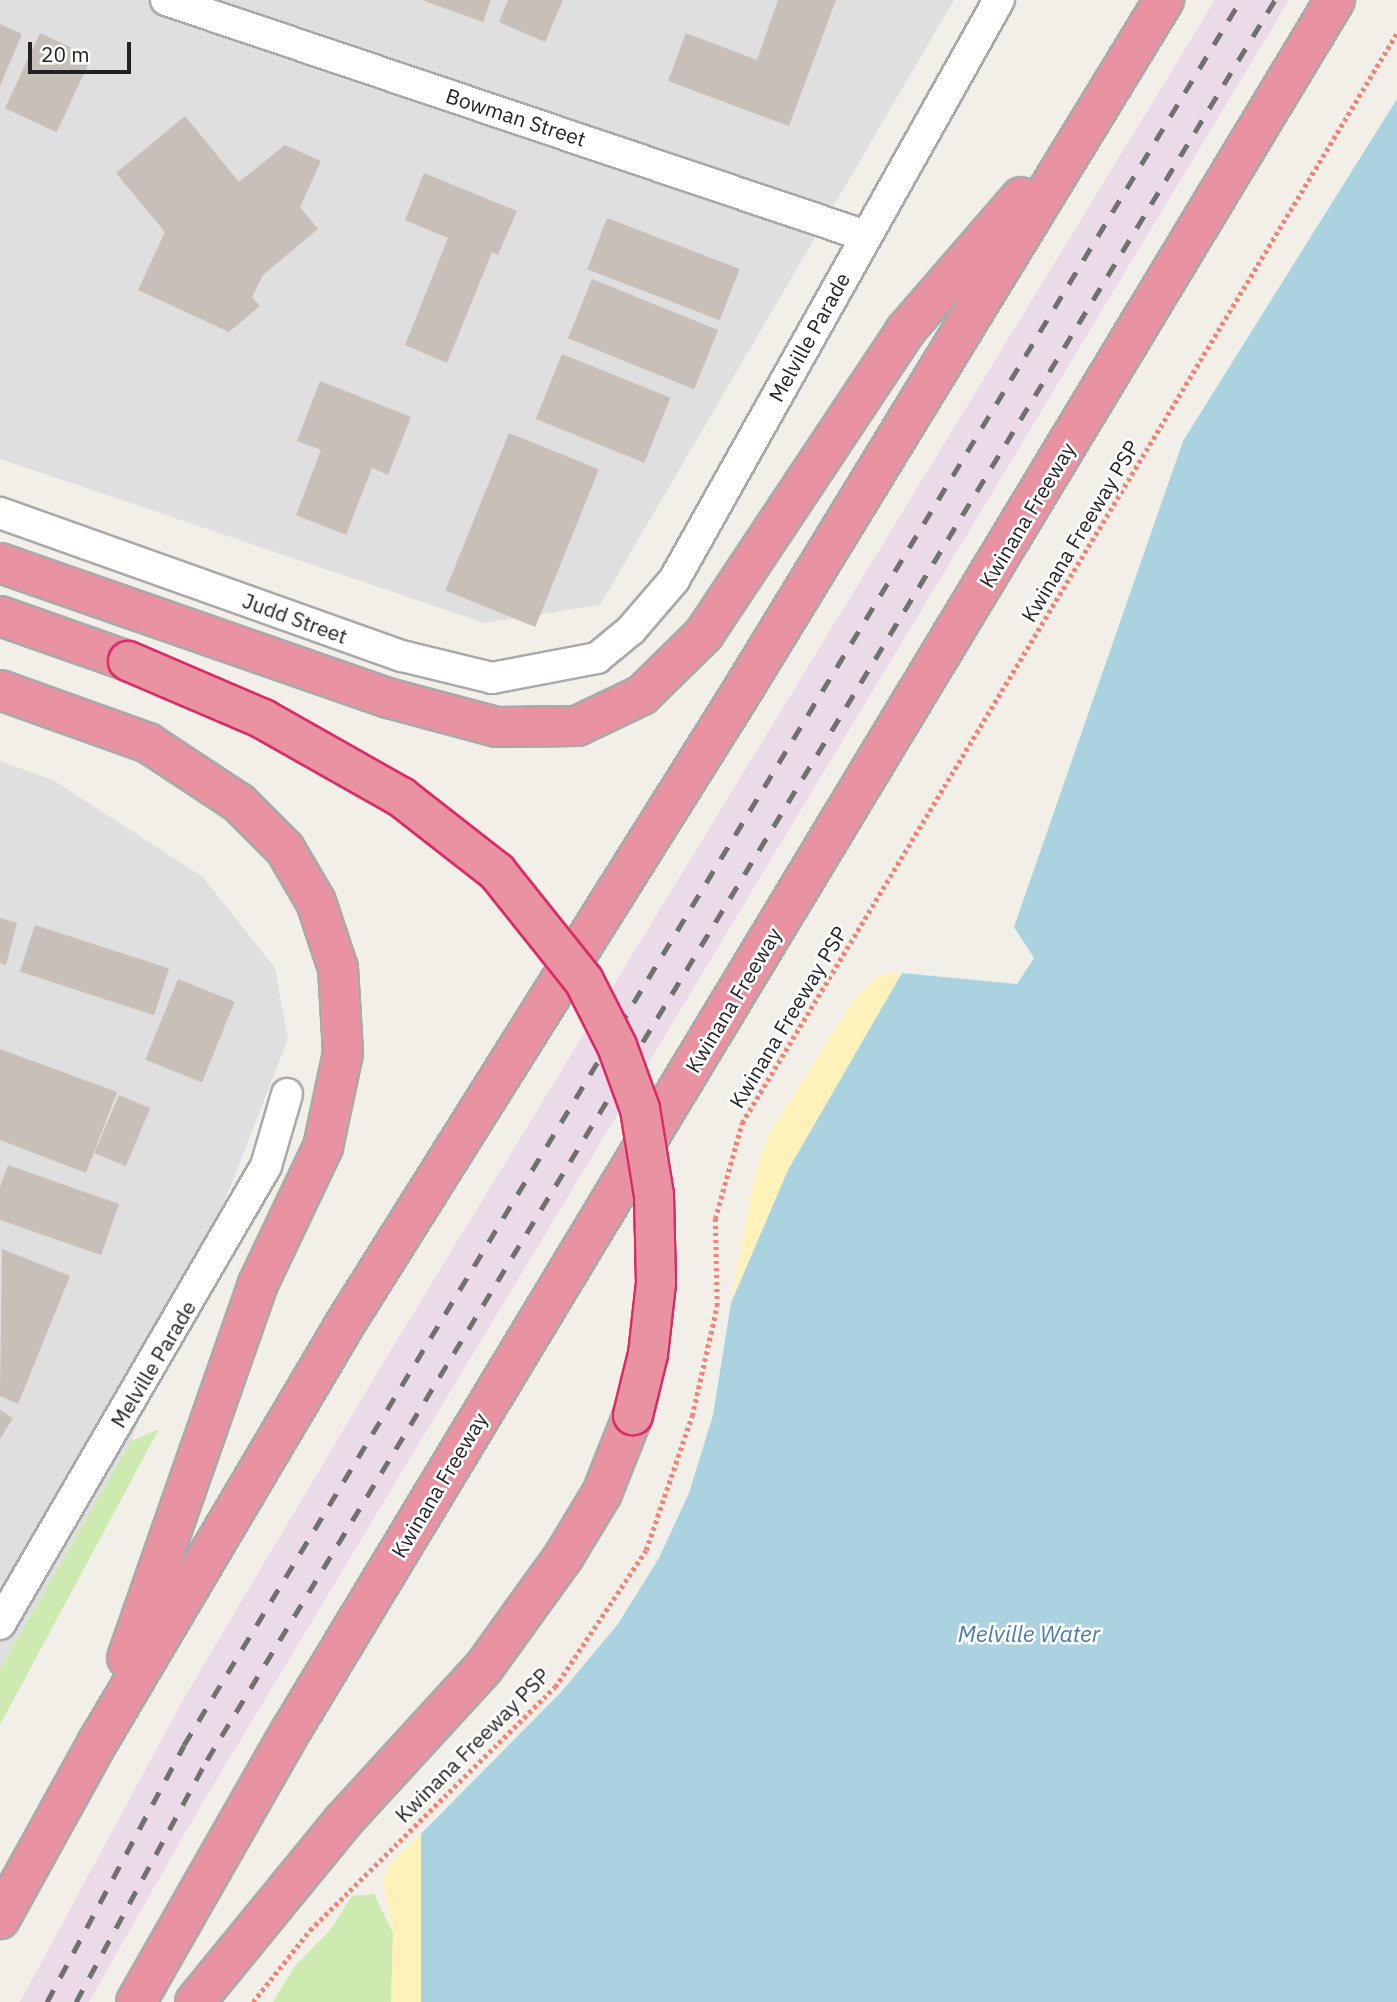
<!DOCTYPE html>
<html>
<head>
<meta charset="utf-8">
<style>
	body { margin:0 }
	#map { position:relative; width:1397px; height:2002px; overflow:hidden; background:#f2efe9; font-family:"IBM Plex Sans",sans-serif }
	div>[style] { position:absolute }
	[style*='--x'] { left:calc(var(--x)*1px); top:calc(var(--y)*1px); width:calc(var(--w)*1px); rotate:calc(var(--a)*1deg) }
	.residential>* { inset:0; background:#e0dfdf }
	.industrial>* { inset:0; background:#ebdbe8 }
	.grass>* { inset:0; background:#cdebb0 }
	.sand>* { inset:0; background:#fff1ba }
	.water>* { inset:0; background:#aad3df }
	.building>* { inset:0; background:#c7bfb8; transform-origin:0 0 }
	.path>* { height:4.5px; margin-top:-2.25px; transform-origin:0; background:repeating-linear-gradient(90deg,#fa8072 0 3.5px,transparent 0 7px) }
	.roads { filter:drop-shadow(2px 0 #a9a9a9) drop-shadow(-2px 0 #a9a9a9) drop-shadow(0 2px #a9a9a9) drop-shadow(0 -2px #a9a9a9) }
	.minor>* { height:30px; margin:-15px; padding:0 15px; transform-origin:15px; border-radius:15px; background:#fff }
	.motorway>* { height:38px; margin:-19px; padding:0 19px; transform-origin:19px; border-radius:19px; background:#e892a2 }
	.rail>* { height:5px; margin-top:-2.5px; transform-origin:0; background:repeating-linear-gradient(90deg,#707070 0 14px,transparent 0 28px) }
	.bridges { filter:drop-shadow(2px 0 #dc2a67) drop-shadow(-2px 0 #dc2a67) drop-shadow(0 2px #dc2a67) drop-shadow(0 -2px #dc2a67) }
	.motorway-bridge>* { height:38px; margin:-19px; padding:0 19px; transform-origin:19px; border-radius:19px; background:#e892a2 }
	span { translate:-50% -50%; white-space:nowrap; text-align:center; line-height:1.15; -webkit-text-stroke:5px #fff; paint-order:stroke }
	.street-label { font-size:21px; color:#222 }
	.water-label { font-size:23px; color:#4a7aab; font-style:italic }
	.scale { position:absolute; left:28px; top:42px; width:103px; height:32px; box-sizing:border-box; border:4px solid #222; border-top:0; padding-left:9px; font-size:21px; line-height:24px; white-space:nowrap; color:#222; -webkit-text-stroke:5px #fff; paint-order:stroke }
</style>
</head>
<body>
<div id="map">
	<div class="residential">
		<i style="clip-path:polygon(0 0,954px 0,600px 605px,485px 623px,0 459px)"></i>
		<i style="clip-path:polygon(0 761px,53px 780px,203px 877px,275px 968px,288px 1039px,131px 1441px,0 1669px)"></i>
	</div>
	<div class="industrial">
		<i style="clip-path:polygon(1215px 0,1289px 0,200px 1807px,89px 2002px,20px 2002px,184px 1698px,383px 1363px)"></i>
	</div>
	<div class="grass">
		<i style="clip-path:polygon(159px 1429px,0 1725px,0 1669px,131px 1441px)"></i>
		<i style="clip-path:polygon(374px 1894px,393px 1933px,391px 2002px,273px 2002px,295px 1966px,330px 1930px,352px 1896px)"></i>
	</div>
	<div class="sand">
		<i style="clip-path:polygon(902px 973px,788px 1170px,731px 1303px,753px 1182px,768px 1136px,854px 999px,879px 975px)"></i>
		<i style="clip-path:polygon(421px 1834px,421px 2002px,391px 2002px,393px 1933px,383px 1881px,388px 1866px)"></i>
	</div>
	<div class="water">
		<i style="clip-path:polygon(1397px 99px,1397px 2002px,421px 2002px,421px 1834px,562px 1691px,618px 1624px,659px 1558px,689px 1493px,713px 1415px,731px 1303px,788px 1170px,902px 973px,1017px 984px,1034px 958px,1014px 927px,1183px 441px)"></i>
	</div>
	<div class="building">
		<i style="clip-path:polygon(422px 0,491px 0,483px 22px)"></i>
		<i style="clip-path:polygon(508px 0,563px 0,545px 42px,499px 22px)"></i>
		<i style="clip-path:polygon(778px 0,836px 0,789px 126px,668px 81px,686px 33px,757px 60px)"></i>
		<i style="clip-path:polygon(0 24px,22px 34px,0 86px)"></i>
		<i style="left:40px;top:33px;width:57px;height:83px;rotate:25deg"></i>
		<i style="clip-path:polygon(185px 116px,239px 182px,285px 145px,321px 161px,300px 207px,318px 229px,263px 275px,252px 297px,260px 306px,229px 332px,138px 290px,165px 232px,116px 173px)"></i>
		<i style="clip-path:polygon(424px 173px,517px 211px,498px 255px,492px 252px,447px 363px,405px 345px,448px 238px,405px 220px)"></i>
		<i style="left:607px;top:218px;width:142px;height:55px;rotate:21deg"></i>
		<i style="left:592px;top:279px;width:136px;height:64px;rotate:22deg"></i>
		<i style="left:562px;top:354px;width:117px;height:70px;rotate:22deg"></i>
		<i style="clip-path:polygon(320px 381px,411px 417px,388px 475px,372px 468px,346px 535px,296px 515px,321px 450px,297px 441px)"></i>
		<i style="left:509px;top:433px;width:97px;height:170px;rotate:22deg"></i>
		<i style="clip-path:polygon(0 918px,17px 923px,6px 965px,0 963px)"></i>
		<i style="left:35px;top:925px;width:141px;height:49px;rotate:18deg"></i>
		<i style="left:178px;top:979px;width:61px;height:87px;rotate:22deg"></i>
		<i style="clip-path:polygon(0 1049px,117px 1092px,86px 1173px,0 1140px)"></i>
		<i style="left:119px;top:1095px;width:34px;height:63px;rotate:23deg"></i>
		<i style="clip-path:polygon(8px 1165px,119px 1204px,101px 1255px,0 1220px,0 1187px)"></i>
		<i style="clip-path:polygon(2px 1249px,70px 1276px,18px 1404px,0 1396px)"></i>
		<i style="clip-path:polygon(0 1410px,13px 1418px,0 1439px)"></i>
	</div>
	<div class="path">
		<i style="--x:253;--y:2002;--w:92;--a:-51.6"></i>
		<i style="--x:310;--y:1930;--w:345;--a:-44.8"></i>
		<i style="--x:555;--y:1687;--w:164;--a:-56.4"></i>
		<i style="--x:646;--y:1550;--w:142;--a:-71.1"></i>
		<i style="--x:692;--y:1416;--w:113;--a:-77.2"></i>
		<i style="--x:717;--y:1306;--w:87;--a:-91.3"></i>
		<i style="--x:715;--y:1219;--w:100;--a:-74.3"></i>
		<i style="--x:742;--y:1123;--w:1272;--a:-59"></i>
	</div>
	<div class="roads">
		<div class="minor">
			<i style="--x:166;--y:0;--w:739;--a:18.63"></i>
			<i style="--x:0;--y:513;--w:427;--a:19.6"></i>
			<i style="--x:402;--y:656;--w:93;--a:13.7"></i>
			<i style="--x:492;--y:678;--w:107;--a:-10.8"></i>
			<i style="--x:597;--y:658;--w:44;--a:-39.5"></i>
			<i style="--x:631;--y:630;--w:66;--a:-49.3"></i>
			<i style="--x:674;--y:580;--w:665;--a:-60.74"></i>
			<i style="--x:0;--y:1624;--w:530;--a:-59.85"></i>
			<i style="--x:266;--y:1166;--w:75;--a:-73.7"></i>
		</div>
		<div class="motorway">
			<i style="--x:0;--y:563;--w:411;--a:19.2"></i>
			<i style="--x:388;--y:698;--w:113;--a:14.9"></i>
			<i style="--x:497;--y:727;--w:80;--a:-0.7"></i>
			<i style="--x:577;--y:726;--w:72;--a:-25.5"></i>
			<i style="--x:642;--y:695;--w:87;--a:-44.5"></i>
			<i style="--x:704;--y:634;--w:364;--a:-56.4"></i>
			<i style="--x:905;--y:331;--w:177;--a:-49.1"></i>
			<i style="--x:0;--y:616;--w:136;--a:19.4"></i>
			<i style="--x:0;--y:690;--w:157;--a:19.7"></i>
			<i style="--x:148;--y:743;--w:109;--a:33.4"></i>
			<i style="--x:239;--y:803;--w:65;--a:45"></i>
			<i style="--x:285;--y:849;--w:61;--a:59.7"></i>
			<i style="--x:316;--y:902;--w:70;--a:71.6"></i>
			<i style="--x:338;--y:968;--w:85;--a:86.6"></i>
			<i style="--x:343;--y:1053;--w:96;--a:102"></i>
			<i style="--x:323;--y:1147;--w:152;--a:115.4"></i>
			<i style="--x:258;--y:1284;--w:396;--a:109.3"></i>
			<i style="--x:0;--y:1919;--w:205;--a:-61.1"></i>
			<i style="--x:99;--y:1740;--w:480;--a:-59.4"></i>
			<i style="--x:343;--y:1327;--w:745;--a:-57.89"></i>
			<i style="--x:739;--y:696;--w:816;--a:-58.59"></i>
			<i style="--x:136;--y:2002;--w:314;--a:-60.3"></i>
			<i style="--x:292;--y:1729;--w:2019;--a:-58.9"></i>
			<i style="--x:195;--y:2002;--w:235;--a:-50.7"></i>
			<i style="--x:344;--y:1820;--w:207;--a:-47.5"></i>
			<i style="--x:484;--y:1667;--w:137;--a:-54.2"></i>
			<i style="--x:564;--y:1556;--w:74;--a:-58.9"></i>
			<i style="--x:602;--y:1493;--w:84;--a:-68.3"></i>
		</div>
	</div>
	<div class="rail">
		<i style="--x:47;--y:2002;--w:291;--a:-61.9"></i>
		<i style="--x:184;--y:1745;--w:2040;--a:-58.8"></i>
		<i style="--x:76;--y:2002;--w:275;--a:-61.6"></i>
		<i style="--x:207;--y:1760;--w:2059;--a:-58.75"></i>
	</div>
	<div class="bridges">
		<div class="motorway-bridge">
			<i style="--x:128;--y:661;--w:147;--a:23.2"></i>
			<i style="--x:263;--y:719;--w:159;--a:29.5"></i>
			<i style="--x:401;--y:797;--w:122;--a:38"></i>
			<i style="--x:497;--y:872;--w:139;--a:51.4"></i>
			<i style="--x:584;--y:981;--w:73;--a:63.1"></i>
			<i style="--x:617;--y:1046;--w:67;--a:69.9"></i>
			<i style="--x:640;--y:1109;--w:87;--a:80.8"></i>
			<i style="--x:654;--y:1195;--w:88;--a:88.7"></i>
			<i style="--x:656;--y:1283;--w:71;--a:96.4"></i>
			<i style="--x:648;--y:1354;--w:63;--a:103.8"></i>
		</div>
	</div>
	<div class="street-label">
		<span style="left:516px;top:117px;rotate:18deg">Bowman Street</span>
		<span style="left:809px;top:337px;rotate:-61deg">Melville Parade</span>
		<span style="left:1027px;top:515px;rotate:-59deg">Kwinana Freeway</span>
		<span style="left:1080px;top:531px;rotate:-59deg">Kwinana Freeway PSP</span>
		<span style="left:295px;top:618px;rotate:20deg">Judd Street</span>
		<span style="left:733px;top:1000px;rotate:-59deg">Kwinana Freeway</span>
		<span style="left:788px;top:1017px;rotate:-59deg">Kwinana Freeway PSP</span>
		<span style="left:153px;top:1364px;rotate:-59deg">Melville Parade</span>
		<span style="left:439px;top:1485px;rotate:-59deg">Kwinana Freeway</span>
		<span style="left:472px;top:1745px;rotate:-45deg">Kwinana Freeway PSP</span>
	</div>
	<div class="water-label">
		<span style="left:1029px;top:1633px">Melville Water</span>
	</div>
	<div class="scale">20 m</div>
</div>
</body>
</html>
